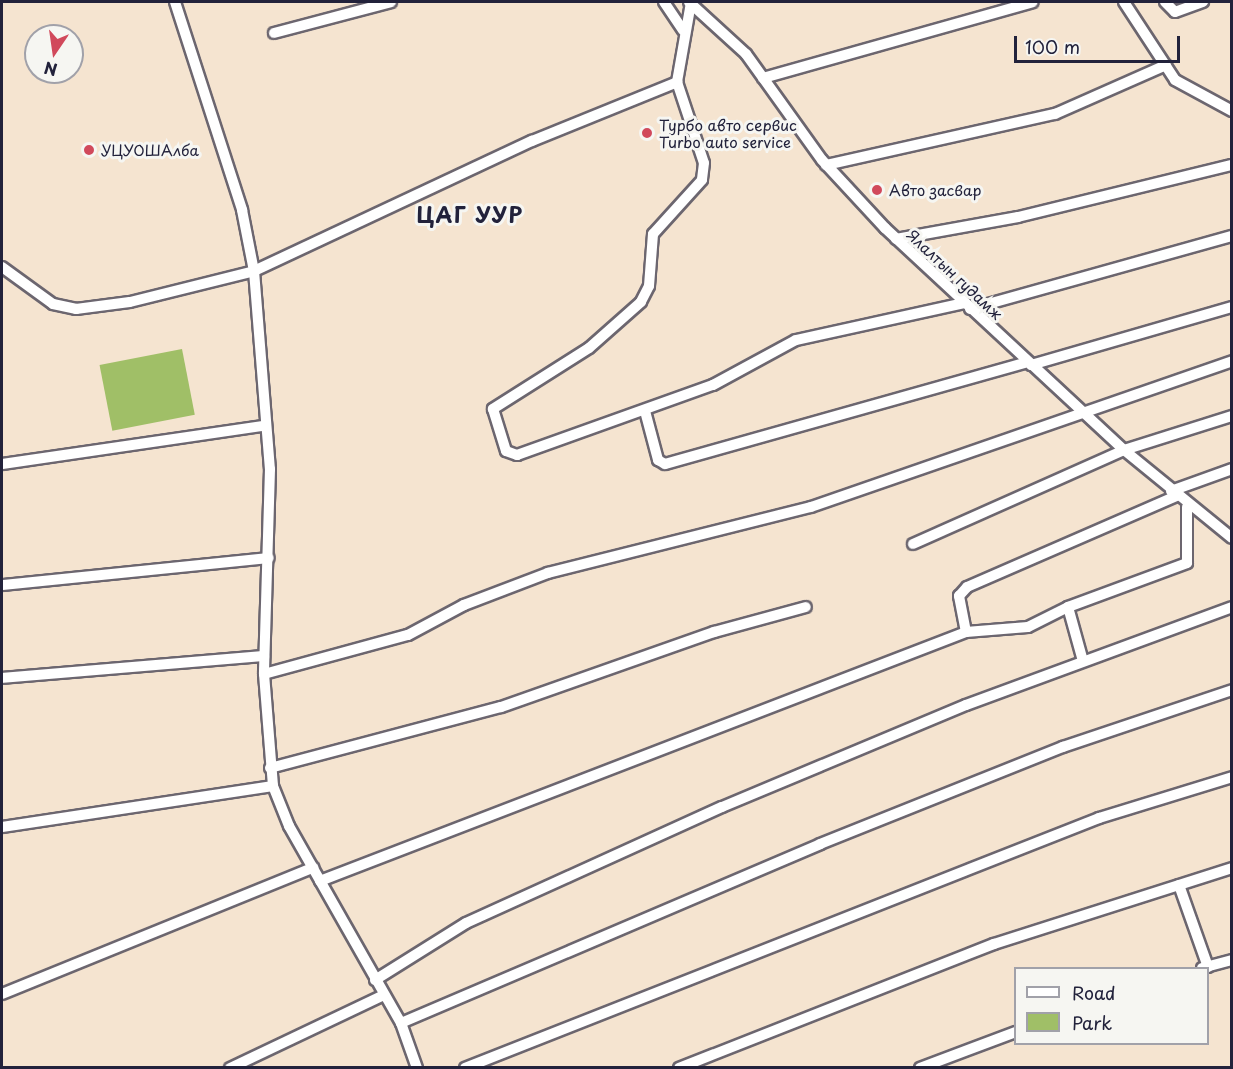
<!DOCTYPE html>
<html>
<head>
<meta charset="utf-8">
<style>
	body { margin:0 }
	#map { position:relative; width:1233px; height:1069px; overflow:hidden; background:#f5e4d0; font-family:"Playpen Sans",sans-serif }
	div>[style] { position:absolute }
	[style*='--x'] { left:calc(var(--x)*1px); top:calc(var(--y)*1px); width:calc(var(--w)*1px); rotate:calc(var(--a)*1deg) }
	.green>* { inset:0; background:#a0bf67; transform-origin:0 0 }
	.roads { filter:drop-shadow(2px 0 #6c666f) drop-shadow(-2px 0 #6c666f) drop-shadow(0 2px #6c666f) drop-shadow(0 -2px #6c666f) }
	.minor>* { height:10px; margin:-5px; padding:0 5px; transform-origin:5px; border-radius:5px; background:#fff }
	.dots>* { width:16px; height:16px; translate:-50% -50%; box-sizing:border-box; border:3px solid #f6f6f2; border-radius:50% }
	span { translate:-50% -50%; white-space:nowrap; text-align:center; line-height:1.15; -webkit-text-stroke:6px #f6f6f2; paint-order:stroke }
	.poi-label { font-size:15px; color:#22223b }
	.left { translate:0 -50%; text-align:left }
	.street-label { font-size:15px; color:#22223b }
	.district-label { font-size:21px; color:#22223b; font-weight:700; letter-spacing:1.5px }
	.frame { position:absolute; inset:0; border:3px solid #22223b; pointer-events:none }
	.legend { position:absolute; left:1014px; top:967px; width:195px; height:78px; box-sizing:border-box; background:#f6f6f2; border:2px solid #a1a1a9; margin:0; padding:8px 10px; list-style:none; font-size:18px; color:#22223b }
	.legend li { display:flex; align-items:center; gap:12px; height:30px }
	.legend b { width:30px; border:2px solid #a1a1a9 }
	.north { position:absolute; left:24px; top:24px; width:60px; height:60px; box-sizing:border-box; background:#f6f6f2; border:2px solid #a1a1a9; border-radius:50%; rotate:193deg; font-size:16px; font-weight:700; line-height:24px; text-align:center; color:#22223b }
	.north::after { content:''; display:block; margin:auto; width:21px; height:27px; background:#d1495b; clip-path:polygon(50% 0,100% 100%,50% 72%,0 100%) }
	.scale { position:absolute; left:1014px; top:36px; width:166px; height:27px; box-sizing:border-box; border:3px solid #22223b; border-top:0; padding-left:8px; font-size:18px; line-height:21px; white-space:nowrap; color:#22223b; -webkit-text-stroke:4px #f6f6f2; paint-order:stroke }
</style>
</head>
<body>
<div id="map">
	<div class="green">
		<i style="left:182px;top:349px;width:67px;height:84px;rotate:79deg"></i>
	</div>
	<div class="roads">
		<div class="minor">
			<i style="--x:175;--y:2;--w:219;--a:72.1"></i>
			<i style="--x:242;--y:210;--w:62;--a:78.9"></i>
			<i style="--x:254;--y:271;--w:199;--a:85.4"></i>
			<i style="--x:270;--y:469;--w:205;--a:91.7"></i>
			<i style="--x:264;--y:674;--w:112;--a:85.4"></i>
			<i style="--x:273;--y:786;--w:43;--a:68.2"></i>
			<i style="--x:289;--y:826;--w:227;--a:60.4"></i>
			<i style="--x:401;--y:1023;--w:48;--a:70.4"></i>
			<i style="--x:664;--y:2;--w:34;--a:56"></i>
			<i style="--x:689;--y:2;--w:77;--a:42.4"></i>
			<i style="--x:746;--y:54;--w:130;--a:54.4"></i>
			<i style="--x:822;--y:160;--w:93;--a:47.2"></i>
			<i style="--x:885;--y:228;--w:326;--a:42.9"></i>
			<i style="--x:1124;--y:450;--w:139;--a:39.2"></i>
			<i style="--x:1124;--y:2;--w:93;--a:56.8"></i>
			<i style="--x:1175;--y:80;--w:65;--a:28.5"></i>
			<i style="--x:1165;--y:2;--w:14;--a:45"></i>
			<i style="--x:1175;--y:12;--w:30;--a:-20"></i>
			<i style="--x:274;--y:33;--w:121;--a:-14.8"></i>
			<i style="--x:763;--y:78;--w:280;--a:-15.7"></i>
			<i style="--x:677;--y:82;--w:85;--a:71.6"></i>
			<i style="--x:704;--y:163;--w:17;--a:97"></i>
			<i style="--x:702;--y:180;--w:73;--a:132.2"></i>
			<i style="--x:653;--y:234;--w:52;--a:94.4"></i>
			<i style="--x:649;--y:286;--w:18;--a:117"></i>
			<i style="--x:641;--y:302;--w:69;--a:138.5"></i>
			<i style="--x:589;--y:348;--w:114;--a:147.6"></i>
			<i style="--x:493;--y:409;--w:44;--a:72.8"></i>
			<i style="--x:506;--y:451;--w:12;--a:20"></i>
			<i style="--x:517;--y:455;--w:208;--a:-19.7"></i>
			<i style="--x:713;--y:385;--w:94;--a:-28.5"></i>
			<i style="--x:796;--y:340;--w:172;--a:-12.4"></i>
			<i style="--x:826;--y:165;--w:235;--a:-12.6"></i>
			<i style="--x:1055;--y:114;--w:121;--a:-23.8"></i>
			<i style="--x:896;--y:239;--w:124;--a:-10.2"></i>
			<i style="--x:1018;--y:217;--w:220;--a:-13.7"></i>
			<i style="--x:2;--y:267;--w:63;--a:36"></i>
			<i style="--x:53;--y:304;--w:24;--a:12"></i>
			<i style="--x:76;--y:309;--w:54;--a:-7.4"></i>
			<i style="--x:130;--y:302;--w:128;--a:-14"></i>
			<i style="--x:254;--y:271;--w:307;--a:-25.1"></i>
			<i style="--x:532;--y:141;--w:157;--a:-22.1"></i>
			<i style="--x:677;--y:82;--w:80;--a:-80"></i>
			<i style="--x:970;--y:309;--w:272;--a:-15.6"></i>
			<i style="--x:1031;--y:365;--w:209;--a:-16.1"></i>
			<i style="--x:645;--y:411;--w:51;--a:75.1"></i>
			<i style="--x:658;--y:460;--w:8;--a:30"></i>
			<i style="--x:665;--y:464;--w:377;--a:-15.7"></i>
			<i style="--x:2;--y:464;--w:264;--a:-8.3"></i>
			<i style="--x:1171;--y:491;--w:65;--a:-19.8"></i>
			<i style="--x:913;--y:544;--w:231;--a:-24"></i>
			<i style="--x:1124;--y:450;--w:113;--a:-17.5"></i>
			<i style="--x:2;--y:585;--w:268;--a:-5.8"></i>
			<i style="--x:1068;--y:607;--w:127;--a:-20.3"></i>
			<i style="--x:1187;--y:563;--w:56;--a:-90"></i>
			<i style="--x:966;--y:632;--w:37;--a:-101"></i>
			<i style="--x:959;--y:596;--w:12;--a:-48"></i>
			<i style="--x:967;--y:587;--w:228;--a:-23.5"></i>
			<i style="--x:264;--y:674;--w:149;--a:-15.2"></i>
			<i style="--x:408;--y:635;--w:64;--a:-28.2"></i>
			<i style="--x:464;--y:605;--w:90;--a:-20.9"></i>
			<i style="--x:548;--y:573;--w:271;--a:-14.1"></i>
			<i style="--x:811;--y:507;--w:446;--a:-19.1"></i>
			<i style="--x:2;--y:678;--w:263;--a:-4.8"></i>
			<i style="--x:270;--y:768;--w:239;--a:-14.8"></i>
			<i style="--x:501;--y:707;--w:226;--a:-19.4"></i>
			<i style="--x:714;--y:632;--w:95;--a:-15.2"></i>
			<i style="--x:2;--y:827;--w:274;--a:-8.6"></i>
			<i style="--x:320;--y:881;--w:692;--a:-21.08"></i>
			<i style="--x:966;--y:632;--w:62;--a:-4.6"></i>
			<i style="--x:1028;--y:627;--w:45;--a:-26.6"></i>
			<i style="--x:1068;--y:607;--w:56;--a:74.5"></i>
			<i style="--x:1179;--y:885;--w:87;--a:70.5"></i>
			<i style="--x:1202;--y:968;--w:31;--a:-15"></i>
			<i style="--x:375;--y:980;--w:107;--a:-32.1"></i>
			<i style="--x:466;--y:923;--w:281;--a:-24.4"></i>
			<i style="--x:722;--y:807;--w:264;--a:-22.7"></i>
			<i style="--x:966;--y:705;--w:283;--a:-20.2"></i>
			<i style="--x:2;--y:994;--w:336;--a:-22.1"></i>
			<i style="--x:401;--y:1023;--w:456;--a:-23.1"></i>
			<i style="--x:820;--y:844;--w:262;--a:-21.8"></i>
			<i style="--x:1063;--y:747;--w:178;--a:-18.6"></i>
			<i style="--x:230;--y:1068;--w:170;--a:-25.4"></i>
			<i style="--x:465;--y:1068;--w:682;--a:-21.52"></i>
			<i style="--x:1099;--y:818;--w:139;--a:-17.1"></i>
			<i style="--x:679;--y:1068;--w:339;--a:-21.5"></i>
			<i style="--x:994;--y:944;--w:250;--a:-17.7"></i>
			<i style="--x:920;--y:1068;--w:103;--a:-20.6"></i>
		</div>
	</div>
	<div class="dots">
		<i style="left:647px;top:133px;background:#d1495b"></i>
		<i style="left:89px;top:150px;background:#d1495b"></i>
		<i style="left:877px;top:190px;background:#d1495b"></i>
	</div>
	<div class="poi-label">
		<span class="left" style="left:659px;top:133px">Турбо авто сервис<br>Turbo auto service</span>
		<span class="left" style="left:101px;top:150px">УЦУОШАлба</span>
		<span class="left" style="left:889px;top:190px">Авто засвар</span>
	</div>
	<div class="street-label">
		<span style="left:955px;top:274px;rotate:43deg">Ялалтын гудамж</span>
	</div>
	<div class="district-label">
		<span style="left:470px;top:214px">ЦАГ УУР</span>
	</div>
	<div class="frame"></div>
	<ul class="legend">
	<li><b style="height:8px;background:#fff"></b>Road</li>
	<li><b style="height:16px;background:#a0bf67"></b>Park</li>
	</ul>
	<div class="north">N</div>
	<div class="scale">100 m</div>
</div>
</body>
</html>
